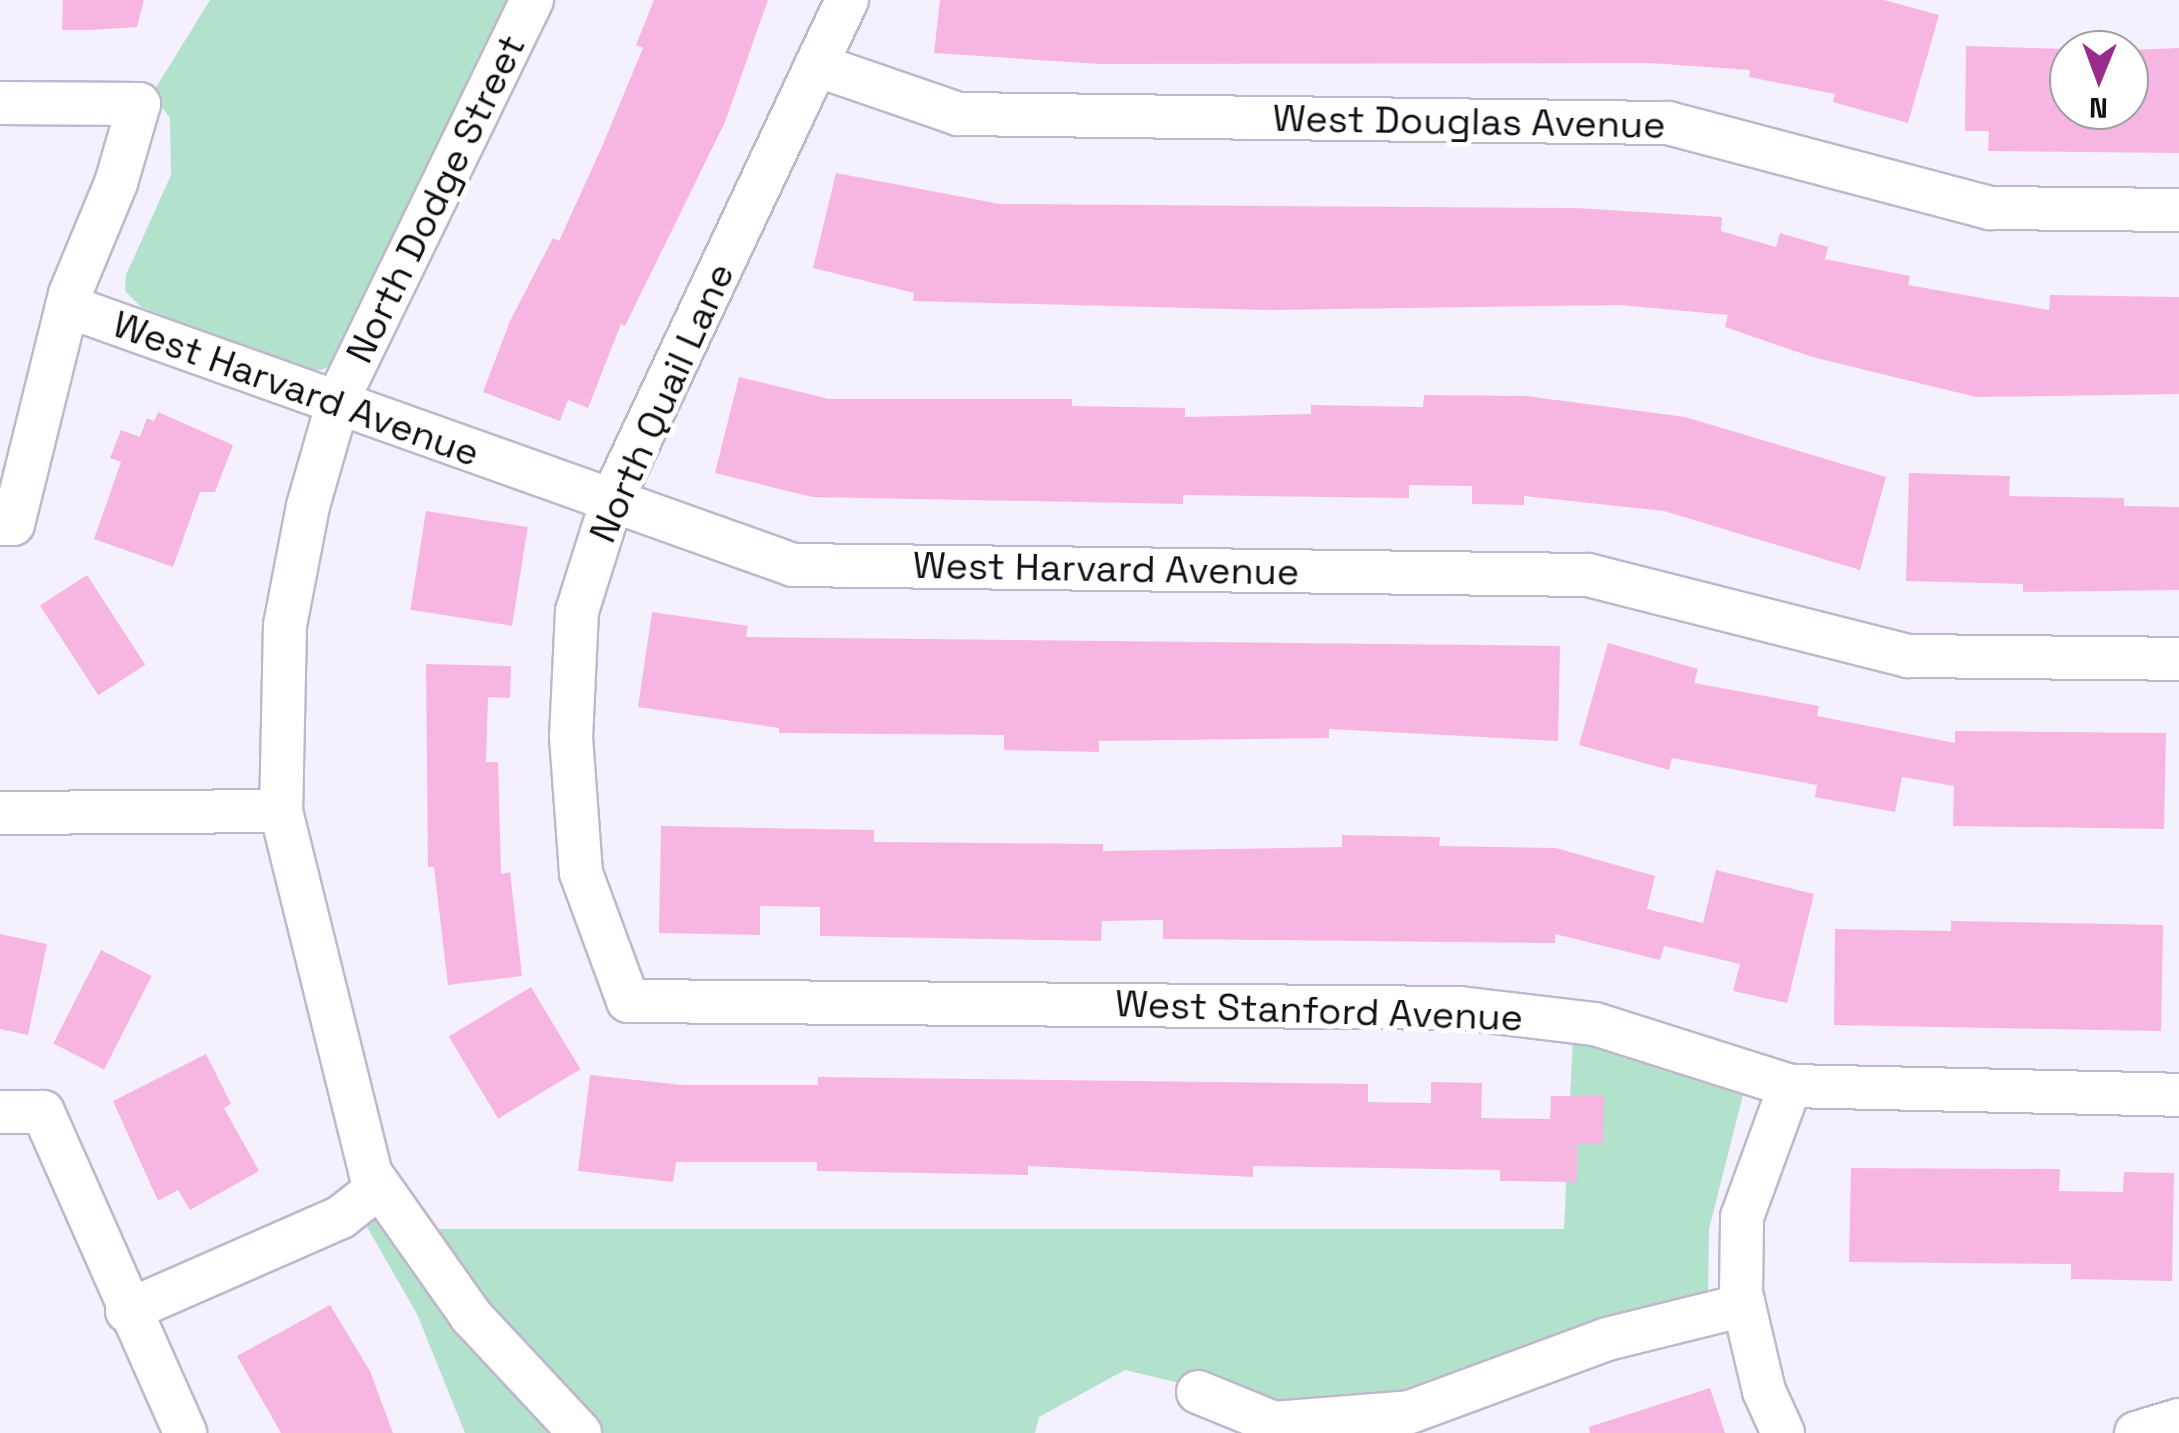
<!DOCTYPE html>
<html>
<head>
<meta charset="utf-8">
<style>
	body { margin:0 }
	#map { position:relative; width:2179px; height:1433px; overflow:hidden; background:#f5f0fe; font-family:"Space Grotesk",sans-serif }
	div>[style] { position:absolute }
	[style*='--x'] { left:calc(var(--x)*1px); top:calc(var(--y)*1px); width:calc(var(--w)*1px); rotate:calc(var(--a)*1deg) }
	.green>* { inset:0; background:#b2e2cb }
	.building>* { inset:0; background:#f7b6e1; transform-origin:0 0 }
	.roads { filter:drop-shadow(2px 0 #bfb7cd) drop-shadow(-2px 0 #bfb7cd) drop-shadow(0 2px #bfb7cd) drop-shadow(0 -2px #bfb7cd) }
	.minor>* { height:42px; margin:-21px; padding:0 21px; transform-origin:21px; border-radius:21px; background:#fff }
	span { translate:-50% -50%; white-space:nowrap; text-align:center; line-height:1.15; -webkit-text-stroke:10px #fff; paint-order:stroke }
	.street-label { font-size:38px; color:#110e15 }
	.north { position:absolute; left:2049px; top:30px; width:100px; height:100px; box-sizing:border-box; background:#fff; border:2px solid #a09fa1; border-radius:50%; rotate:181deg; font-size:28px; font-weight:700; line-height:40px; text-align:center; color:#110e15 }
	.north::after { content:''; display:block; margin:auto; width:35px; height:45px; background:#992c8c; clip-path:polygon(50% 0,100% 100%,50% 72%,0 100%) }
</style>
</head>
<body>
<div id="map">
	<div class="green">
		<i style="clip-path:polygon(210px 0,515px 0,344px 356px,322px 370px,301px 369px,141px 307px,125px 291px,126px 275px,171px 175px,170px 118px,152px 94px)"></i>
		<i style="clip-path:polygon(1573px 1036px,1744px 1091px,1709px 1229px,1708px 1301px,1391px 1404px,1261px 1414px,1188px 1385px,1125px 1370px,1039px 1417px,1035px 1433px,465px 1433px,417px 1314px,363px 1220px,404px 1188px,428px 1229px,1564px 1229px)"></i>
	</div>
	<div class="building">
		<i style="clip-path:polygon(63px 0,144px 0,137px 27px,90px 30px,62px 30px)"></i>
		<i style="clip-path:polygon(654px 0,768px 0,725px 122px,625px 326px,621px 324px,588px 408px,568px 400px,560px 421px,483px 392px,510px 321px,553px 238px,559px 241px,601px 149px,643px 48px,636px 45px)"></i>
		<i style="clip-path:polygon(940px 0,1884px 0,1939px 15px,1908px 123px,1833px 102px,1835px 94px,1749px 77px,1750px 70px,1649px 63px,1099px 64px,934px 53px)"></i>
		<i style="clip-path:polygon(1966px 46px,2069px 49px,2069px 110px,2129px 110px,2129px 50px,2179px 48px,2179px 153px,1988px 151px,1989px 131px,1965px 131px)"></i>
		<i style="clip-path:polygon(836px 173px,1000px 204px,1576px 208px,1722px 217px,1721px 231px,1776px 247px,1780px 233px,1828px 247px,1825px 259px,1910px 276px,1908px 285px,2049px 310px,2050px 295px,2179px 297px,2179px 394px,1976px 397px,1812px 357px,1725px 327px,1728px 315px,1620px 305px,1268px 310px,913px 301px,914px 293px,813px 268px)"></i>
		<i style="clip-path:polygon(739px 377px,829px 399px,1072px 399px,1072px 406px,1185px 408px,1185px 417px,1311px 414px,1311px 405px,1423px 407px,1424px 395px,1526px 396px,1685px 417px,1886px 477px,1860px 570px,1664px 511px,1524px 496px,1524px 505px,1472px 504px,1472px 486px,1409px 485px,1409px 498px,1183px 495px,1183px 504px,812px 497px,715px 473px)"></i>
		<i style="clip-path:polygon(158px 412px,233px 445px,215px 492px,200px 492px,173px 567px,94px 539px,121px 462px,110px 458px,121px 430px,140px 437px,147px 418px,154px 421px)"></i>
		<i style="clip-path:polygon(1909px 473px,2010px 476px,2009px 496px,2124px 498px,2124px 506px,2179px 507px,2179px 590px,2023px 592px,2023px 584px,1906px 581px)"></i>
		<i style="left:426px;top:511px;width:103px;height:100px;rotate:9deg"></i>
		<i style="left:87px;top:575px;width:107px;height:56px;rotate:57deg"></i>
		<i style="clip-path:polygon(652px 612px,748px 626px,746px 637px,1560px 646px,1558px 741px,1329px 729px,1329px 738px,1099px 741px,1099px 752px,1004px 750px,1004px 735px,779px 733px,779px 728px,638px 707px)"></i>
		<i style="clip-path:polygon(1608px 643px,1698px 669px,1694px 683px,1819px 706px,1817px 716px,1955px 743px,1955px 731px,2166px 733px,2164px 829px,1953px 826px,1954px 786px,1902px 777px,1895px 812px,1815px 797px,1817px 785px,1672px 758px,1669px 770px,1579px 745px)"></i>
		<i style="clip-path:polygon(426px 664px,511px 666px,510px 698px,488px 697px,486px 762px,498px 762px,501px 874px,510px 872px,522px 976px,448px 985px,434px 867px,428px 867px)"></i>
		<i style="clip-path:polygon(661px 826px,874px 830px,874px 842px,1103px 844px,1103px 851px,1342px 847px,1342px 835px,1440px 837px,1439px 846px,1556px 848px,1655px 876px,1647px 909px,1703px 923px,1716px 870px,1814px 894px,1787px 1003px,1733px 991px,1740px 964px,1664px 946px,1660px 960px,1555px 934px,1555px 943px,1163px 939px,1163px 920px,1102px 921px,1101px 941px,820px 936px,820px 907px,760px 906px,760px 935px,659px 933px)"></i>
		<i style="clip-path:polygon(1951px 921px,2163px 925px,2161px 1031px,1834px 1025px,1835px 929px,1951px 931px)"></i>
		<i style="clip-path:polygon(0 934px,47px 944px,28px 1035px,0 1029px)"></i>
		<i style="left:101px;top:950px;width:57px;height:105px;rotate:27deg"></i>
		<i style="left:531px;top:987px;width:96px;height:96px;rotate:59deg"></i>
		<i style="clip-path:polygon(206px 1054px,231px 1104px,224px 1108px,259px 1171px,190px 1210px,178px 1190px,158px 1201px,113px 1101px)"></i>
		<i style="clip-path:polygon(590px 1075px,682px 1085px,818px 1085px,818px 1077px,1368px 1084px,1368px 1102px,1431px 1103px,1431px 1082px,1482px 1083px,1481px 1118px,1550px 1119px,1551px 1096px,1604px 1096px,1603px 1144px,1577px 1144px,1577px 1182px,1500px 1181px,1500px 1170px,1253px 1166px,1253px 1177px,1028px 1166px,1028px 1175px,817px 1171px,817px 1162px,676px 1162px,673px 1182px,578px 1171px)"></i>
		<i style="clip-path:polygon(1851px 1168px,2060px 1169px,2059px 1191px,2123px 1192px,2124px 1172px,2174px 1173px,2172px 1281px,2071px 1279px,2071px 1264px,1849px 1262px)"></i>
		<i style="clip-path:polygon(330px 1305px,370px 1371px,393px 1433px,281px 1433px,237px 1356px)"></i>
		<i style="clip-path:polygon(1710px 1388px,1725px 1433px,1590px 1433px,1589px 1427px)"></i>
	</div>
	<div class="roads">
		<div class="minor">
			<i style="--x:532;--y:0;--w:439;--a:115.9"></i>
			<i style="--x:340;--y:395;--w:116;--a:106.1"></i>
			<i style="--x:308;--y:506;--w:121;--a:100.9"></i>
			<i style="--x:285;--y:625;--w:186;--a:91.2"></i>
			<i style="--x:281;--y:811;--w:374;--a:76.1"></i>
			<i style="--x:371;--y:1174;--w:174;--a:54.8"></i>
			<i style="--x:471;--y:1316;--w:160;--a:47"></i>
			<i style="--x:847;--y:0;--w:549;--a:115.21"></i>
			<i style="--x:613;--y:497;--w:120;--a:107.5"></i>
			<i style="--x:577;--y:611;--w:126;--a:92.7"></i>
			<i style="--x:571;--y:737;--w:136;--a:85.8"></i>
			<i style="--x:581;--y:873;--w:136;--a:69.8"></i>
			<i style="--x:628;--y:1001;--w:832;--a:0.48"></i>
			<i style="--x:1460;--y:1008;--w:136;--a:6.8"></i>
			<i style="--x:1595;--y:1024;--w:205;--a:17.6"></i>
			<i style="--x:1790;--y:1086;--w:389;--a:1.3"></i>
			<i style="--x:816;--y:65;--w:150;--a:19"></i>
			<i style="--x:958;--y:114;--w:710;--a:0.73"></i>
			<i style="--x:1668;--y:123;--w:333;--a:14.8"></i>
			<i style="--x:1990;--y:208;--w:189;--a:0.6"></i>
			<i style="--x:0;--y:103;--w:139;--a:0.4"></i>
			<i style="--x:139;--y:104;--w:82;--a:106.2"></i>
			<i style="--x:116;--y:183;--w:120;--a:112.5"></i>
			<i style="--x:70;--y:294;--w:237;--a:103.9"></i>
			<i style="--x:13;--y:524;--w:13;--a:180"></i>
			<i style="--x:67;--y:306;--w:771;--a:19.63"></i>
			<i style="--x:793;--y:565;--w:795;--a:0.72"></i>
			<i style="--x:1588;--y:575;--w:330;--a:14.2"></i>
			<i style="--x:1908;--y:656;--w:271;--a:0.6"></i>
			<i style="--x:0;--y:813;--w:281;--a:-0.4"></i>
			<i style="--x:0;--y:1112;--w:43;--a:0"></i>
			<i style="--x:43;--y:1112;--w:351;--a:66.1"></i>
			<i style="--x:127;--y:1311;--w:234;--a:-23.7"></i>
			<i style="--x:341;--y:1217;--w:48;--a:-38.3"></i>
			<i style="--x:1198;--y:1392;--w:82;--a:22.2"></i>
			<i style="--x:1274;--y:1423;--w:136;--a:-4.6"></i>
			<i style="--x:1410;--y:1412;--w:210;--a:-20.3"></i>
			<i style="--x:1607;--y:1339;--w:141;--a:-13.9"></i>
			<i style="--x:1783;--y:1433;--w:46;--a:-114.3"></i>
			<i style="--x:1764;--y:1391;--w:101;--a:-103.2"></i>
			<i style="--x:1741;--y:1293;--w:76;--a:-89.2"></i>
			<i style="--x:1742;--y:1217;--w:140;--a:-69.9"></i>
			<i style="--x:2136;--y:1433;--w:45;--a:-16.8"></i>
		</div>
	</div>
	<div class="street-label">
		<span style="left:1469px;top:122px;rotate:1deg">West Douglas Avenue</span>
		<span style="left:436px;top:199px;rotate:-64deg">North Dodge Street</span>
		<span style="left:296px;top:389px;rotate:20deg">West Harvard Avenue</span>
		<span style="left:662px;top:403px;rotate:-66deg">North Quail Lane</span>
		<span style="left:1106px;top:569px;rotate:1deg">West Harvard Avenue</span>
		<span style="left:1319px;top:1011px;rotate:2deg">West Stanford Avenue</span>
	</div>
	<div class="north">N</div>
</div>
</body>
</html>
